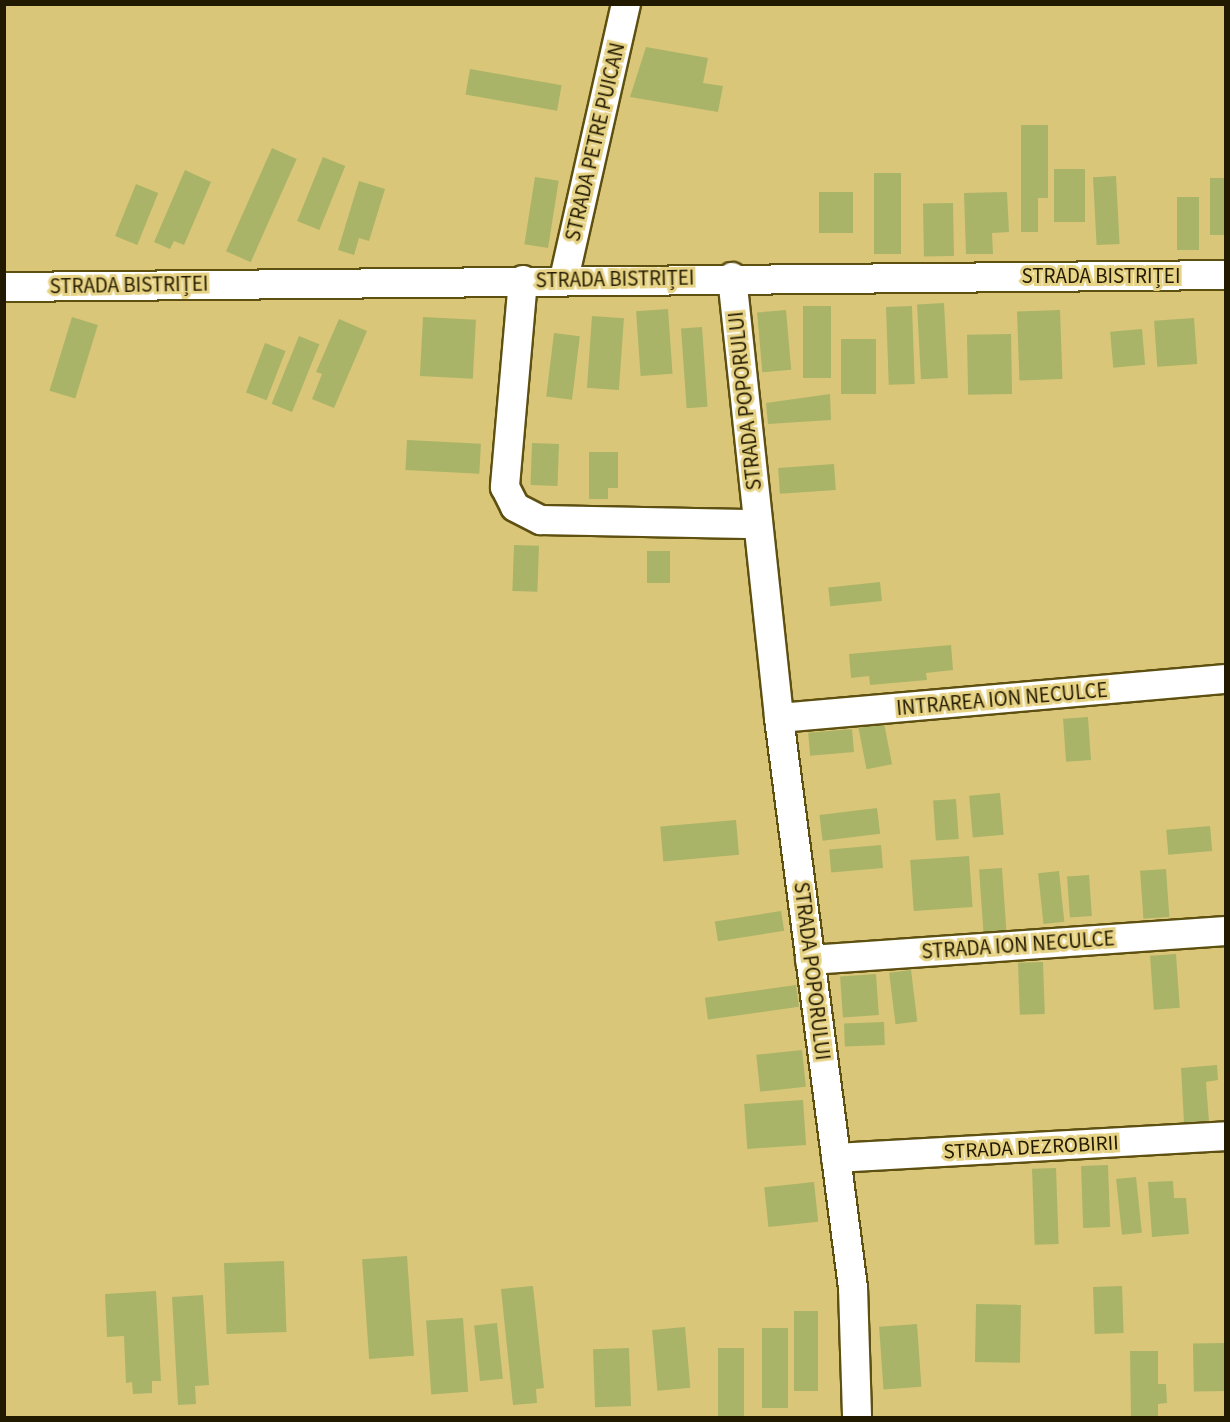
<!DOCTYPE html>
<html>
<head>
<meta charset="utf-8">
<style>
	body { margin:0 }
	#map { position:relative; width:1230px; height:1422px; overflow:hidden; background:#dac679; font-family:"Source Sans 3",sans-serif }
	div>[style] { position:absolute }
	[style*='--x'] { left:calc(var(--x)*1px); top:calc(var(--y)*1px); width:calc(var(--w)*1px); rotate:calc(var(--a)*1deg) }
	.building>* { inset:0; background:#a9b468; transform-origin:0 0 }
	.roads { filter:drop-shadow(2px 0 #5e5011) drop-shadow(-2px 0 #5e5011) drop-shadow(0 2px #5e5011) drop-shadow(0 -2px #5e5011) }
	.street>* { height:28px; margin:-14px; padding:0 14px; transform-origin:14px; border-radius:14px; background:#fff }
	span { translate:-50% -50%; white-space:nowrap; text-align:center; line-height:1.15; -webkit-text-stroke:6px #e7d385; paint-order:stroke }
	.street-label { font-size:21px; color:#221a00 }
	.frame { position:absolute; inset:0; border:6px solid #221a00; pointer-events:none }
</style>
</head>
<body>
<div id="map">
	<div class="building">
		<i style="clip-path:polygon(646px 47px,708px 58px,703px 83px,723px 86px,718px 112px,630px 97px)"></i>
		<i style="left:470px;top:69px;width:93px;height:26px;rotate:10deg"></i>
		<i style="clip-path:polygon(1021px 125px,1048px 125px,1048px 198px,1038px 198px,1038px 232px,1021px 232px)"></i>
		<i style="left:272px;top:148px;width:27px;height:113px;rotate:24deg"></i>
		<i style="left:323px;top:157px;width:24px;height:69px;rotate:22deg"></i>
		<i style="left:1054px;top:169px;width:31px;height:53px"></i>
		<i style="clip-path:polygon(185px 170px,211px 182px,184px 245px,174px 241px,170px 249px,154px 242px)"></i>
		<i style="left:874px;top:173px;width:27px;height:81px"></i>
		<i style="left:1116px;top:176px;width:68px;height:23px;rotate:87deg"></i>
		<i style="left:535px;top:177px;width:24px;height:68px;rotate:9deg"></i>
		<i style="left:1210px;top:178px;width:16px;height:57px"></i>
		<i style="clip-path:polygon(359px 181px,385px 189px,369px 241px,359px 238px,354px 255px,338px 250px)"></i>
		<i style="left:136px;top:184px;width:24px;height:56px;rotate:22deg"></i>
		<i style="left:819px;top:192px;width:34px;height:41px"></i>
		<i style="clip-path:polygon(1007px 192px,1009px 232px,992px 233px,993px 254px,966px 254px,964px 193px)"></i>
		<i style="left:1177px;top:197px;width:22px;height:53px"></i>
		<i style="left:953px;top:203px;width:53px;height:30px;rotate:89deg"></i>
		<i style="left:944px;top:303px;width:75px;height:27px;rotate:87deg"></i>
		<i style="left:803px;top:306px;width:28px;height:72px"></i>
		<i style="left:912px;top:306px;width:78px;height:26px;rotate:88deg"></i>
		<i style="left:668px;top:309px;width:65px;height:32px;rotate:86deg"></i>
		<i style="left:786px;top:310px;width:60px;height:29px;rotate:85deg"></i>
		<i style="left:1060px;top:310px;width:69px;height:43px;rotate:88deg"></i>
		<i style="left:592px;top:316px;width:32px;height:72px;rotate:4deg"></i>
		<i style="left:72px;top:317px;width:27px;height:77px;rotate:17deg"></i>
		<i style="left:423px;top:317px;width:53px;height:59px;rotate:3deg"></i>
		<i style="left:1194px;top:318px;width:46px;height:40px;rotate:86deg"></i>
		<i style="clip-path:polygon(339px 319px,367px 331px,334px 408px,312px 399px,322px 374px,316px 372px)"></i>
		<i style="left:702px;top:327px;width:80px;height:21px;rotate:86deg"></i>
		<i style="left:1142px;top:329px;width:36px;height:32px;rotate:85deg"></i>
		<i style="left:554px;top:333px;width:26px;height:64px;rotate:7deg"></i>
		<i style="left:1011px;top:334px;width:60px;height:44px;rotate:89deg"></i>
		<i style="left:299px;top:336px;width:22px;height:73px;rotate:22deg"></i>
		<i style="left:841px;top:339px;width:35px;height:55px"></i>
		<i style="left:265px;top:343px;width:22px;height:53px;rotate:21deg"></i>
		<i style="clip-path:polygon(830px 394px,831px 420px,768px 424px,766px 403px)"></i>
		<i style="left:407px;top:440px;width:74px;height:30px;rotate:3deg"></i>
		<i style="left:532px;top:443px;width:27px;height:42px;rotate:2deg"></i>
		<i style="clip-path:polygon(589px 452px,618px 452px,618px 488px,608px 488px,608px 499px,589px 499px)"></i>
		<i style="left:834px;top:464px;width:26px;height:56px;rotate:86deg"></i>
		<i style="left:514px;top:545px;width:25px;height:46px;rotate:2deg"></i>
		<i style="left:647px;top:551px;width:23px;height:32px"></i>
		<i style="left:880px;top:582px;width:19px;height:52px;rotate:84deg"></i>
		<i style="clip-path:polygon(951px 645px,953px 670px,926px 673px,927px 680px,870px 685px,869px 676px,851px 678px,849px 654px)"></i>
		<i style="left:1088px;top:717px;width:43px;height:25px;rotate:86deg"></i>
		<i style="left:884px;top:723px;width:42px;height:26px;rotate:79deg"></i>
		<i style="left:852px;top:729px;width:23px;height:44px;rotate:85deg"></i>
		<i style="left:1000px;top:793px;width:42px;height:31px;rotate:85deg"></i>
		<i style="left:956px;top:799px;width:40px;height:23px;rotate:86deg"></i>
		<i style="left:877px;top:808px;width:26px;height:58px;rotate:83deg"></i>
		<i style="left:736px;top:820px;width:35px;height:76px;rotate:85deg"></i>
		<i style="left:1210px;top:826px;width:25px;height:44px;rotate:85deg"></i>
		<i style="left:881px;top:845px;width:23px;height:52px;rotate:85deg"></i>
		<i style="left:969px;top:856px;width:51px;height:59px;rotate:86deg"></i>
		<i style="left:1002px;top:868px;width:64px;height:23px;rotate:86deg"></i>
		<i style="left:1166px;top:869px;width:48px;height:26px;rotate:86deg"></i>
		<i style="left:1059px;top:871px;width:51px;height:21px;rotate:84deg"></i>
		<i style="left:1089px;top:875px;width:41px;height:22px;rotate:86deg"></i>
		<i style="left:781px;top:911px;width:20px;height:67px;rotate:81deg"></i>
		<i style="left:1176px;top:954px;width:54px;height:26px;rotate:86deg"></i>
		<i style="left:1043px;top:962px;width:52px;height:25px;rotate:88deg"></i>
		<i style="left:911px;top:970px;width:52px;height:22px;rotate:83deg"></i>
		<i style="left:876px;top:974px;width:41px;height:36px;rotate:86deg"></i>
		<i style="left:796px;top:985px;width:22px;height:92px;rotate:82deg"></i>
		<i style="left:884px;top:1022px;width:23px;height:40px;rotate:88deg"></i>
		<i style="left:802px;top:1050px;width:37px;height:46px;rotate:84deg"></i>
		<i style="clip-path:polygon(1217px 1065px,1218px 1080px,1206px 1082px,1209px 1122px,1184px 1123px,1181px 1068px)"></i>
		<i style="left:803px;top:1100px;width:45px;height:59px;rotate:86deg"></i>
		<i style="left:1108px;top:1165px;width:62px;height:27px;rotate:88deg"></i>
		<i style="left:1056px;top:1168px;width:76px;height:24px;rotate:88deg"></i>
		<i style="left:1136px;top:1177px;width:56px;height:20px;rotate:84deg"></i>
		<i style="clip-path:polygon(1173px 1181px,1174px 1198px,1186px 1198px,1189px 1234px,1152px 1237px,1148px 1182px)"></i>
		<i style="left:814px;top:1182px;width:40px;height:50px;rotate:84deg"></i>
		<i style="left:407px;top:1256px;width:100px;height:45px;rotate:86deg"></i>
		<i style="left:284px;top:1261px;width:71px;height:60px;rotate:88deg"></i>
		<i style="clip-path:polygon(533px 1286px,544px 1388px,536px 1389px,537px 1403px,513px 1405px,501px 1289px)"></i>
		<i style="left:1122px;top:1286px;width:47px;height:29px;rotate:88deg"></i>
		<i style="clip-path:polygon(156px 1291px,161px 1381px,152px 1381px,152px 1393px,133px 1394px,132px 1382px,126px 1383px,124px 1336px,107px 1337px,105px 1294px)"></i>
		<i style="clip-path:polygon(203px 1295px,209px 1385px,195px 1386px,196px 1404px,178px 1405px,172px 1297px)"></i>
		<i style="left:976px;top:1304px;width:45px;height:58px;rotate:1deg"></i>
		<i style="left:794px;top:1311px;width:24px;height:80px"></i>
		<i style="left:463px;top:1318px;width:74px;height:37px;rotate:86deg"></i>
		<i style="left:497px;top:1323px;width:56px;height:23px;rotate:84deg"></i>
		<i style="left:917px;top:1324px;width:63px;height:38px;rotate:86deg"></i>
		<i style="left:685px;top:1327px;width:61px;height:33px;rotate:85deg"></i>
		<i style="left:762px;top:1328px;width:26px;height:80px"></i>
		<i style="left:1225px;top:1343px;width:48px;height:32px;rotate:89deg"></i>
		<i style="left:629px;top:1348px;width:58px;height:36px;rotate:88deg"></i>
		<i style="left:718px;top:1348px;width:26px;height:70px"></i>
		<i style="clip-path:polygon(1130px 1351px,1158px 1351px,1158px 1384px,1166px 1384px,1167px 1403px,1158px 1404px,1158px 1418px,1131px 1418px)"></i>
	</div>
	<div class="roads">
		<div class="street">
			<i style="--x:732;--y:277;--w:443;--a:83.9"></i>
			<i style="--x:779;--y:718;--w:575;--a:82.6"></i>
			<i style="--x:853;--y:1288;--w:130;--a:88.2"></i>
			<i style="--x:564;--y:279;--w:282;--a:-77.3"></i>
			<i style="--x:523;--y:280;--w:208;--a:95"></i>
			<i style="--x:505;--y:487;--w:22;--a:63"></i>
			<i style="--x:515;--y:507;--w:29;--a:27"></i>
			<i style="--x:541;--y:520;--w:217;--a:1.1"></i>
			<i style="--x:4;--y:287;--w:1222;--a:-0.56"></i>
			<i style="--x:779;--y:718;--w:449;--a:-5"></i>
			<i style="--x:810;--y:960;--w:417;--a:-4"></i>
			<i style="--x:836;--y:1158;--w:391;--a:-3.2"></i>
		</div>
	</div>
	<div class="street-label">
		<span style="left:595px;top:142px;rotate:-77deg">STRADA PETRE PUICAN</span>
		<span style="left:1101px;top:276px">STRADA BISTRIȚEI</span>
		<span style="left:615px;top:279px;rotate:-1deg">STRADA BISTRIȚEI</span>
		<span style="left:129px;top:285px;rotate:-1deg">STRADA BISTRIȚEI</span>
		<span style="left:745px;top:401px;rotate:-96deg">STRADA POPORULUI</span>
		<span style="left:1002px;top:699px;rotate:-5deg">INTRAREA ION NECULCE</span>
		<span style="left:1018px;top:945px;rotate:-4deg">STRADA ION NECULCE</span>
		<span style="left:812px;top:971px;rotate:83deg">STRADA POPORULUI</span>
		<span style="left:1031px;top:1147px;rotate:-3deg">STRADA DEZROBIRII</span>
	</div>
	<div class="frame"></div>
</div>
</body>
</html>
